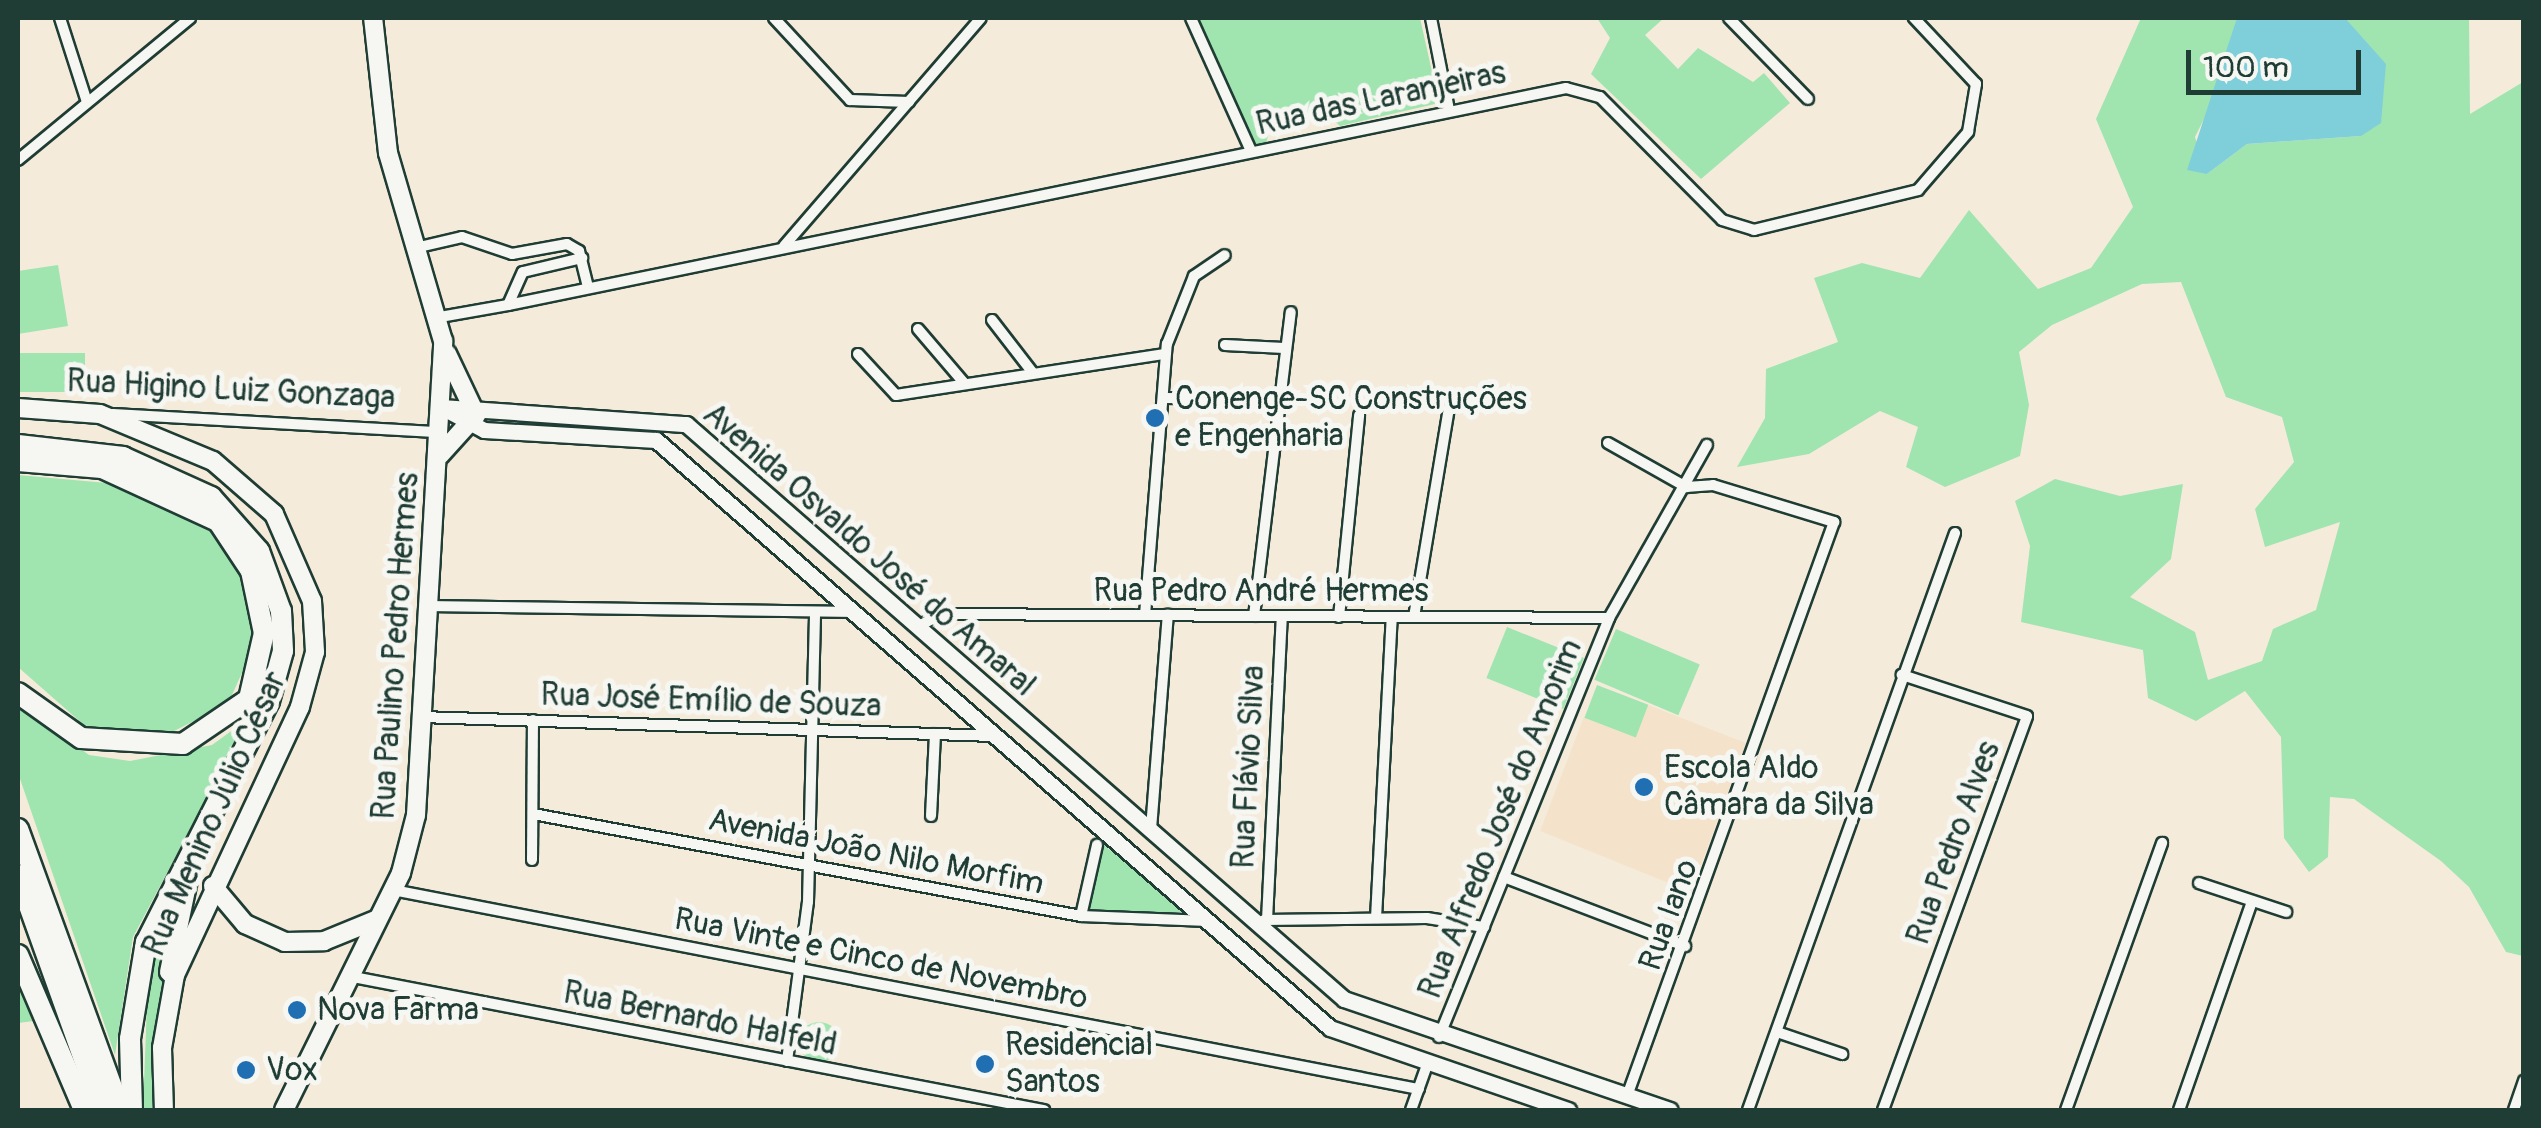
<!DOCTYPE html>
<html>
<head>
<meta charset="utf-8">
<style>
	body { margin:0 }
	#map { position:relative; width:2541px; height:1128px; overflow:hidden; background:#f5ebda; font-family:Pangolin,sans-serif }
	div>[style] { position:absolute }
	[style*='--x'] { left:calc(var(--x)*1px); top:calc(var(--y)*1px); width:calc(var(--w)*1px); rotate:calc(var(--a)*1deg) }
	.built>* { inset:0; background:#f4e3ca }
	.green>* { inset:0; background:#a0e4b0; transform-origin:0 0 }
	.round { border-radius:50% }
	.water>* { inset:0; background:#7fcfda }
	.roads { filter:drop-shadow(2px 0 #1f3d34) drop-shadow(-2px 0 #1f3d34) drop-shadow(0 2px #1f3d34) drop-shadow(0 -2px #1f3d34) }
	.street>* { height:10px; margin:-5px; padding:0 5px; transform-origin:5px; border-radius:5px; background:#f6f6f2 }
	.secondary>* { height:15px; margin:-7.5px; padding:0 7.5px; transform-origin:7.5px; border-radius:7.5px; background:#f6f6f2 }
	.primary>* { height:18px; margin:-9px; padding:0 9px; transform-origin:9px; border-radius:9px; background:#f6f6f2 }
	.highway>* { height:20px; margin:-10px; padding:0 10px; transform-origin:10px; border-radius:10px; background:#f6f6f2 }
	.dots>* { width:28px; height:28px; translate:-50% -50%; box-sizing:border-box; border:5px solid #f6f6f2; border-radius:50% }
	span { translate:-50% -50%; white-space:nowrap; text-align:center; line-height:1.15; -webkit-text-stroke:10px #f6f6f2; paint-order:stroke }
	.street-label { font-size:32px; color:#1f3d34 }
	.poi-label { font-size:32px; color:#1f3d34 }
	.left { translate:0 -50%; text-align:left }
	.frame { position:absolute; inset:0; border:20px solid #1f3d34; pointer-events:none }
	.scale { position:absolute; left:2186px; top:50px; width:175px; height:45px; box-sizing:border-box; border:5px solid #1f3d34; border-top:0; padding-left:12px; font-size:30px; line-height:35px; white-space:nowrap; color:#1f3d34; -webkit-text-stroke:8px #f6f6f2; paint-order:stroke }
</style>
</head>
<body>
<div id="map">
	<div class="built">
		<i style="clip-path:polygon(1648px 705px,1746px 743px,1691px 892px,1540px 831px,1584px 717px,1635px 737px)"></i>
	</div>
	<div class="green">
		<i style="clip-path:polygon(1199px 18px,1420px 18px,1439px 103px,1340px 126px,1325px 113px,1271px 127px,1266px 143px,1253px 145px)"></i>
		<i style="clip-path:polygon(1597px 18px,1664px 18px,1645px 35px,1678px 69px,1698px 48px,1753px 82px,1764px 73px,1790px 103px,1701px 179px,1591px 74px,1610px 38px)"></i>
		<i style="clip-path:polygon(2141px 18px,2237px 18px,2223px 81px,2195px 137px,2207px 174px,2247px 144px,2361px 136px,2363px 48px,2345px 18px,2469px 18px,2470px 114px,2523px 82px,2523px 956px,2506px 952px,2469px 887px,2441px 861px,2354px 799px,2330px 797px,2328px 857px,2309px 872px,2284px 838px,2281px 737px,2245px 691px,2196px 721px,2148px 698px,2143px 650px,2021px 622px,2030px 546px,2015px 501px,2055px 479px,2120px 496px,2183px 484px,2171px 559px,2130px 597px,2195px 632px,2208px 680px,2262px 661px,2273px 629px,2316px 610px,2340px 522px,2265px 547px,2255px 509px,2294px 462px,2282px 417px,2226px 397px,2181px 282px,2142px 284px,2052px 325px,2019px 352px,2029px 405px,2020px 456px,1945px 487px,1906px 467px,1918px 427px,1880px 411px,1809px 454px,1737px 467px,1765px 418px,1766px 369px,1838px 342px,1814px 278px,1862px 263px,1920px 278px,1969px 210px,2038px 289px,2091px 268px,2133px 207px,2096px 119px)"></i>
		<i style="clip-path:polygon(58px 265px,68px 326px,18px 334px,18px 271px)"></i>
		<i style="left:85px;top:353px;width:39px;height:67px;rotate:90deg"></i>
		<i style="clip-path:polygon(18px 475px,107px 483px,203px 523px,225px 542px,242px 567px,257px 639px,228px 704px,164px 736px,126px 739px,84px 725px,18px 667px)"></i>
		<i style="left:1507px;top:627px;width:83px;height:55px;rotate:22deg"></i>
		<i style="left:1616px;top:629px;width:91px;height:55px;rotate:23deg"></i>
		<i style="left:1597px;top:685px;width:55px;height:35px;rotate:21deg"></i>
		<i style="clip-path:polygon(18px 704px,89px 755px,130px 761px,212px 745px,249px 718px,133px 937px,115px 1055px,18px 773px)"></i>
		<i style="clip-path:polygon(1104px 845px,1187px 913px,1088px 911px)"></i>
		<i style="clip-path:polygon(178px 892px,158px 1006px,158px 1110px,143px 1110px,148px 977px)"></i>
		<i style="clip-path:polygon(18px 975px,34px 1021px,18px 1023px)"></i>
		<i class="round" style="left:799px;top:1022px;width:40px;height:40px"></i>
	</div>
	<div class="water">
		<i style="clip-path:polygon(2237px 18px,2345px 18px,2386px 64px,2381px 123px,2361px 136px,2247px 144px,2207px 174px,2187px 170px)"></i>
	</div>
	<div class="roads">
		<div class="street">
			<i style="--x:60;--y:18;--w:88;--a:72.2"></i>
			<i style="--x:774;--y:18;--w:112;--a:47.2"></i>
			<i style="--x:850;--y:100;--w:59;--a:1.9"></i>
			<i style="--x:1191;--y:18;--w:146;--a:65.7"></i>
			<i style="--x:1431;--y:18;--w:94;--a:78.9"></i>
			<i style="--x:1729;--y:18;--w:113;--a:45.7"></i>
			<i style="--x:18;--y:160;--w:223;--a:-39.5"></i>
			<i style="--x:784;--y:246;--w:301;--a:-49.2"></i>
			<i style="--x:415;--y:248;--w:48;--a:-13.2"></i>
			<i style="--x:462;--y:237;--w:53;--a:18.8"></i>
			<i style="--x:512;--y:254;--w:56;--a:-10.3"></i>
			<i style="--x:567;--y:244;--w:14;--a:30"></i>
			<i style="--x:579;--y:251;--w:37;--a:76"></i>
			<i style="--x:508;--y:305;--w:1080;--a:-11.59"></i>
			<i style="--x:1566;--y:88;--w:35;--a:15"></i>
			<i style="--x:1600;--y:97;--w:173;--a:45.2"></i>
			<i style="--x:1722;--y:220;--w:34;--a:17"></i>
			<i style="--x:1754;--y:230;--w:169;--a:-13.7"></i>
			<i style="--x:1918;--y:190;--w:77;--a:-49.2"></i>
			<i style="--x:1968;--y:132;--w:49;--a:-80.5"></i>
			<i style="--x:1976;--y:84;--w:91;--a:-133.2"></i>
			<i style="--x:440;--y:317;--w:69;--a:-10"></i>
			<i style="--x:508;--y:305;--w:36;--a:-66"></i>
			<i style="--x:523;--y:272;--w:61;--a:-13.3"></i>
			<i style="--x:992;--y:320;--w:67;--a:52.3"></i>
			<i style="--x:918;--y:329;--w:72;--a:49.5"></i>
			<i style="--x:1225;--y:345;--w:59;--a:2.9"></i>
			<i style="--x:858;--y:354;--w:56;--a:47.2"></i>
			<i style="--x:896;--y:395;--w:272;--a:-8.7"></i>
			<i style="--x:1164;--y:398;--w:114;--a:0.5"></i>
			<i style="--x:113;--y:414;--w:327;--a:3.2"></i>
			<i style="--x:1608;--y:443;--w:90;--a:29.4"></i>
			<i style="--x:1686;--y:487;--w:27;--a:-4"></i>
			<i style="--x:1713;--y:485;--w:127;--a:17"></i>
			<i style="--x:1834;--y:522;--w:610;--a:109.83"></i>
			<i style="--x:427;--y:606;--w:429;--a:0.8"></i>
			<i style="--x:1145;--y:615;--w:272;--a:-85.4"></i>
			<i style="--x:1167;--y:344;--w:73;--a:-68.3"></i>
			<i style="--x:1194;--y:276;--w:37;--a:-34"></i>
			<i style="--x:1254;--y:616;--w:306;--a:-83.1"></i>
			<i style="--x:1339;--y:617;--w:203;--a:-84.3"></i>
			<i style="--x:1414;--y:617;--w:213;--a:-80.5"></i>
			<i style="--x:917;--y:627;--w:27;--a:-28"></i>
			<i style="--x:941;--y:614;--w:668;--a:0.34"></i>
			<i style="--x:421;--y:717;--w:573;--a:1.9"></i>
			<i style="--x:533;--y:814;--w:557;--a:10.54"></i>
			<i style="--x:1081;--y:916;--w:127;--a:2.3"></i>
			<i style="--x:931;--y:816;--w:82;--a:-87.2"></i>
			<i style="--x:1151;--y:829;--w:215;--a:-85.5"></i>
			<i style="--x:532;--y:860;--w:140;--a:-89.6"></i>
			<i style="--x:1504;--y:877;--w:194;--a:20.9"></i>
			<i style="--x:2199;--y:883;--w:92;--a:18.4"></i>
			<i style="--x:393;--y:890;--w:1045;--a:10.98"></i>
			<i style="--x:1081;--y:916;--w:73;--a:-77.3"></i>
			<i style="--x:1376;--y:918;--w:301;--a:-87"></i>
			<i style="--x:1264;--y:920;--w:163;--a:-0.7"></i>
			<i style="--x:1427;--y:918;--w:58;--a:9"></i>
			<i style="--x:1267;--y:920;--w:304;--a:-87.2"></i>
			<i style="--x:348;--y:976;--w:709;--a:10.9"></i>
			<i style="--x:1777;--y:1032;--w:69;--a:18.7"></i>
			<i style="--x:1439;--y:1037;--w:452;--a:-67.9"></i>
			<i style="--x:1609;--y:618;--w:199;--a:-60.5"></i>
			<i style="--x:787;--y:1061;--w:160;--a:-82.5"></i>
			<i style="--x:808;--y:902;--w:290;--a:-88.6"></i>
			<i style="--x:1411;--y:1110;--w:48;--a:-70.4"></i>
			<i style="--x:1748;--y:1110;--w:613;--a:-70.26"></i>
			<i style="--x:1883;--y:1110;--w:419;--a:-69.9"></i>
			<i style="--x:2027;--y:716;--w:132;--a:-161.8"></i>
			<i style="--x:2066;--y:1110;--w:284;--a:-70.2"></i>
			<i style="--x:2179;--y:1110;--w:221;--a:-70.7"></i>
			<i style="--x:2514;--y:1110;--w:31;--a:-71"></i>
		</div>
		<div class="secondary">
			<i style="--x:441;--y:407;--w:246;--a:4"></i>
			<i style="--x:686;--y:424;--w:874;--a:41.15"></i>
			<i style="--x:1344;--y:999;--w:344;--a:18.8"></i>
			<i style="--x:441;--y:407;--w:49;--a:28.1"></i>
			<i style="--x:484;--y:430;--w:172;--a:3.3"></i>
			<i style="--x:656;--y:440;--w:894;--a:41.1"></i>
			<i style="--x:1330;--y:1028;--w:252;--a:19"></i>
		</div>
		<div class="primary">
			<i style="--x:18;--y:408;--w:82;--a:4.2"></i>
			<i style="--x:100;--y:414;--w:122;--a:22.6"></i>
			<i style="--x:213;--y:461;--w:81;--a:41"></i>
			<i style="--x:274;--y:514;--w:95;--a:66.4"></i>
			<i style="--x:312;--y:601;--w:51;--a:86.6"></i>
			<i style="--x:315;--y:652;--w:57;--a:105.3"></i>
			<i style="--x:300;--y:707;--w:296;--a:115"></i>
			<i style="--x:175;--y:975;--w:74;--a:100.1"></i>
			<i style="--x:162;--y:1048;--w:62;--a:88.2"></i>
			<i style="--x:440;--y:455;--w:54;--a:-48"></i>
			<i style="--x:476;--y:415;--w:68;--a:-115.4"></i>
			<i style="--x:213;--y:886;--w:50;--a:49.9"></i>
			<i style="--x:245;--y:924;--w:44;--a:24.2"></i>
			<i style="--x:285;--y:942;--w:39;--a:-1"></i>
			<i style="--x:324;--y:941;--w:58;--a:-22.2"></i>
			<i style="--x:169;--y:972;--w:103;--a:-78.3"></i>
			<i style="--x:284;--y:1110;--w:264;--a:-63.7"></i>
			<i style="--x:401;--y:873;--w:60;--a:-75.5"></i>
			<i style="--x:416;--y:815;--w:475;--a:-86.7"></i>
			<i style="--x:443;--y:341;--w:196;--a:-106.3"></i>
			<i style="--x:388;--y:153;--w:136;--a:-96.3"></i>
		</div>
		<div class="highway">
			<i style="--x:18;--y:445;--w:106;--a:6.5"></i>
			<i style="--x:123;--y:457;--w:97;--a:24.4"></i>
			<i style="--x:211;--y:497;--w:72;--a:48.4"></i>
			<i style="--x:259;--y:551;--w:64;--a:69.9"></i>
			<i style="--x:281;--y:611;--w:40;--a:87.1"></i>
			<i style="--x:283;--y:651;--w:52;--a:105.6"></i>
			<i style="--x:269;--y:701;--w:271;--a:117"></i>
			<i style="--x:146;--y:942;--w:98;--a:99.4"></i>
			<i style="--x:130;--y:1039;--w:71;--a:88.4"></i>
			<i style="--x:18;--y:461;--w:84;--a:4.8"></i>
			<i style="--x:102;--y:468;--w:128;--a:24.6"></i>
			<i style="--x:218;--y:521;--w:60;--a:56.6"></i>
			<i style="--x:251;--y:571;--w:63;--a:78.2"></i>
			<i style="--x:264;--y:633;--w:68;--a:102.8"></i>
			<i style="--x:249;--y:699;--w:80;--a:145.7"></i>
			<i style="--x:183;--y:744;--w:102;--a:-176.6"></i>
			<i style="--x:81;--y:738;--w:77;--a:-144.5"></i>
			<i style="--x:18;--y:829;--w:299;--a:70"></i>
			<i style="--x:18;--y:875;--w:250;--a:70.3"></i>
			<i style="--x:18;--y:955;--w:168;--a:66.9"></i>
		</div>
	</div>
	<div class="dots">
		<i style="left:1155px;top:418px;background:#1f6fb2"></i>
		<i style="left:1644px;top:787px;background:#1f6fb2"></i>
		<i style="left:297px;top:1010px;background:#1f6fb2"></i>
		<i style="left:985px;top:1064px;background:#1f6fb2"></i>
		<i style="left:246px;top:1070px;background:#1f6fb2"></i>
	</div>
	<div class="street-label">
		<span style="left:1381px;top:99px;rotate:-12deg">Rua das Laranjeiras</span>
		<span style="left:231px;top:390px;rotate:3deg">Rua Higino Luiz Gonzaga</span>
		<span style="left:869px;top:550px;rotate:41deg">Avenida Osvaldo José do Amaral</span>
		<span style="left:1261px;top:591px">Rua Pedro André Hermes</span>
		<span style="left:396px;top:646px;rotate:-86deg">Rua Paulino Pedro Hermes</span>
		<span style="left:711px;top:701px;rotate:2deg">Rua José Emílio de Souza</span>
		<span style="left:1249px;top:767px;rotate:-87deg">Rua Flávio Silva</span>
		<span style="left:215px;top:814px;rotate:-66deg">Rua Menino Júlio César</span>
		<span style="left:1501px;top:819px;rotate:-68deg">Rua Alfredo José do Amorim</span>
		<span style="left:1954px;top:843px;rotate:-70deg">Rua Pedro Alves</span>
		<span style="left:876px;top:852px;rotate:11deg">Avenida João Nilo Morfim</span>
		<span style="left:1669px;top:915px;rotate:-70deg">Rua Iano</span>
		<span style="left:881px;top:959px;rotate:11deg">Rua Vinte e Cinco de Novembro</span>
		<span style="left:700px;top:1019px;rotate:11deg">Rua Bernardo Halfeld</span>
	</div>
	<div class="poi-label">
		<span class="left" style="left:1175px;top:418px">Conenge-SC Construções<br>e Engenharia</span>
		<span class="left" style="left:1664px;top:787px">Escola Aldo<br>Câmara da Silva</span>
		<span class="left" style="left:317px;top:1010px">Nova Farma</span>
		<span class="left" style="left:1005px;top:1064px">Residencial<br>Santos</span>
		<span class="left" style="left:266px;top:1070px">Vox</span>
	</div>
	<div class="frame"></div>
	<div class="scale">100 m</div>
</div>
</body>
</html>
